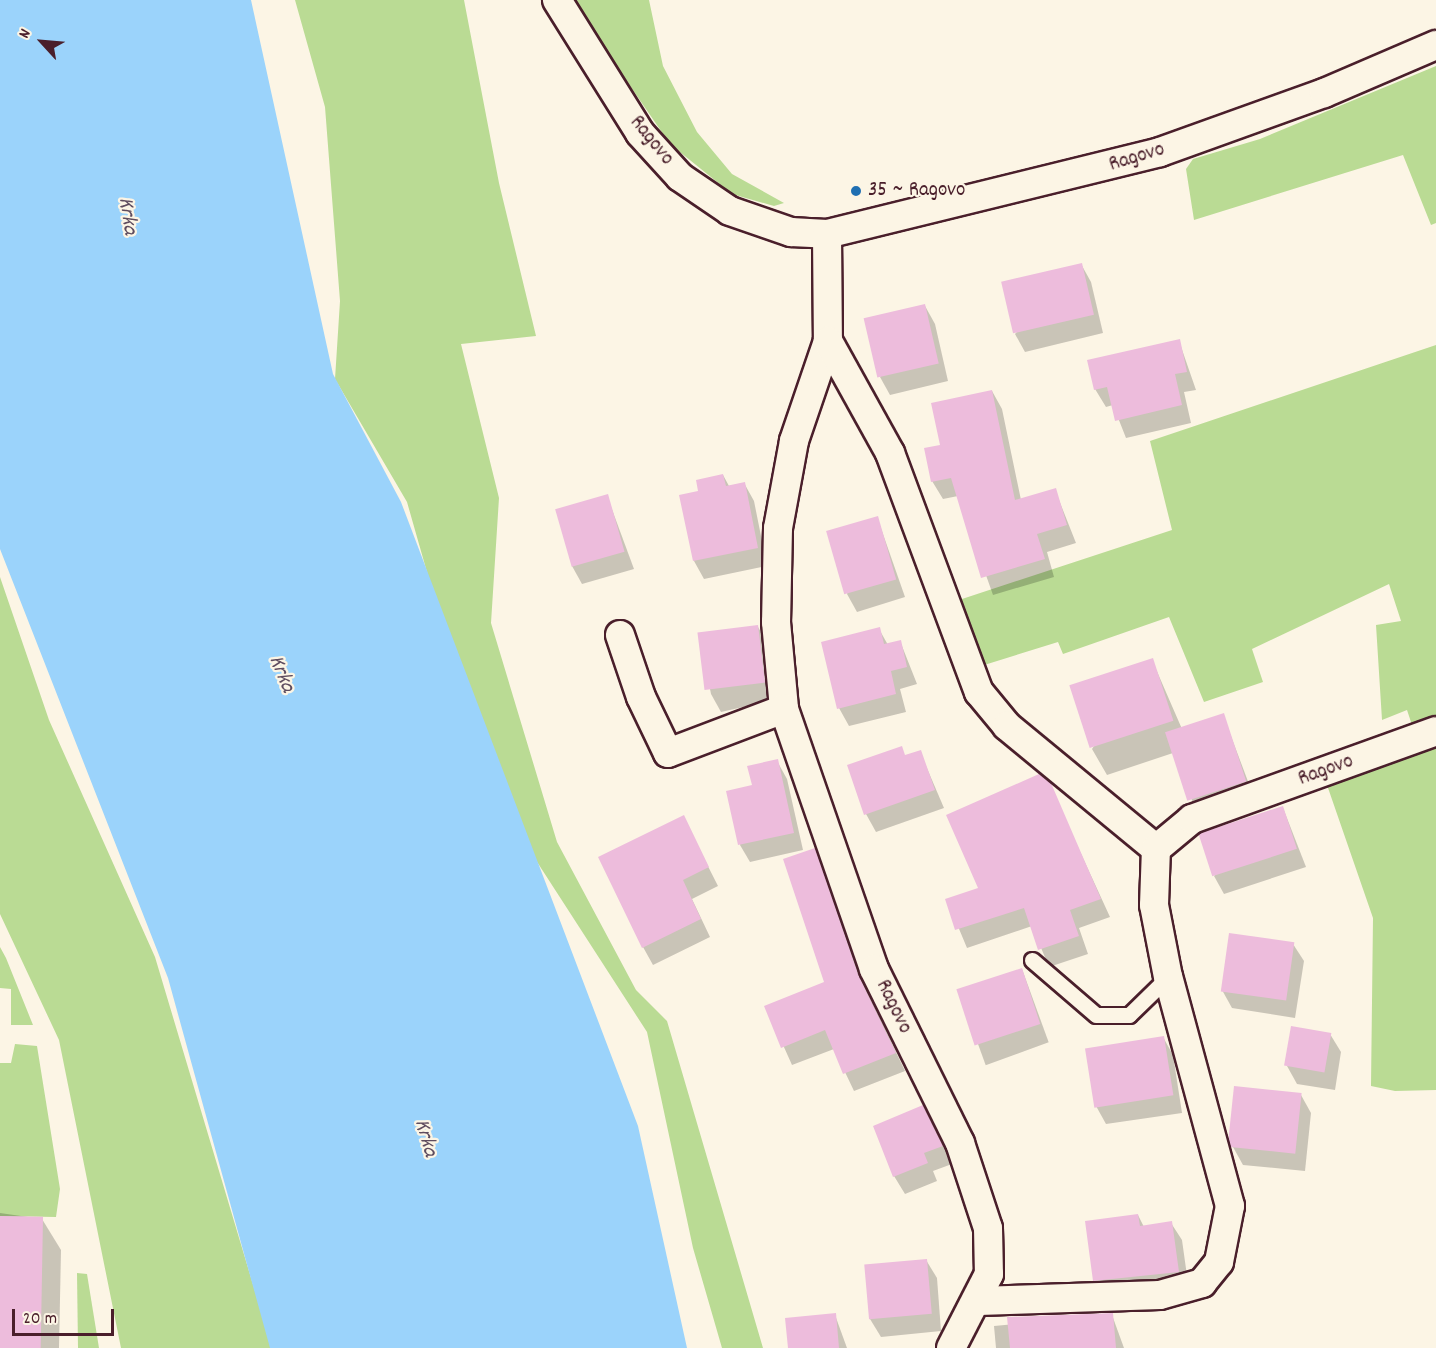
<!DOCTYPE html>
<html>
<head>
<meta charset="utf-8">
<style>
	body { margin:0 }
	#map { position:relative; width:1436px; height:1348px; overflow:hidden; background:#fcf5e5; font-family:Dekko,sans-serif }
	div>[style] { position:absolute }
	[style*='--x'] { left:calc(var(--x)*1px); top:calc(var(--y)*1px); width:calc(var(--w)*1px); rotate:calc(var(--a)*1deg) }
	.green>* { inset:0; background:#badb94 }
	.water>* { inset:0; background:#9bd3fb }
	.shadow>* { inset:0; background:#0003; transform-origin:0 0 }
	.building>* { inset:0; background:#edbcdc; transform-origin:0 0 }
	.roads { filter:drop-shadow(2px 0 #4a1f2b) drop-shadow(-2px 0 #4a1f2b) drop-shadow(0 2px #4a1f2b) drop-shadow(0 -2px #4a1f2b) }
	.service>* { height:15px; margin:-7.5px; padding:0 7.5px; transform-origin:7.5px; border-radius:7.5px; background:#fcf5e5 }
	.minor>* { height:28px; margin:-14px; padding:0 14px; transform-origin:14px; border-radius:14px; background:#fcf5e5 }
	.dots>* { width:16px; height:16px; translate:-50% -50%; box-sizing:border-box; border:3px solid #fcf5e5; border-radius:50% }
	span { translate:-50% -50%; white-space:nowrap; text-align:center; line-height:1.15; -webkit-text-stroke:4.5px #fcf5e5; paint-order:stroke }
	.street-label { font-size:21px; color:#4a1f2b }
	.poi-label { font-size:21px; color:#4a1f2b }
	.left { translate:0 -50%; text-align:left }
	.water-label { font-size:22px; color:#5e4c5f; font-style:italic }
	.north { position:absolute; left:12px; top:12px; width:60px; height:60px; -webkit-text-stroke:4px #fcf5e5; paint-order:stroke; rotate:296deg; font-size:16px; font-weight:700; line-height:24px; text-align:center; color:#4a1f2b }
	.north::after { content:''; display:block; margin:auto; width:21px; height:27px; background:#4a1f2b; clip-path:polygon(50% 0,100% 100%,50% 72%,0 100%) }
	.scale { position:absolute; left:12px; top:1309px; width:102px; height:27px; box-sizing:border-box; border:3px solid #4a1f2b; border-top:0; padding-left:8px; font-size:18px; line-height:21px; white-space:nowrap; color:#4a1f2b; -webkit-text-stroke:4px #fcf5e5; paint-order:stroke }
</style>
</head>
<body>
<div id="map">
	<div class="green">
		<i style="clip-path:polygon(295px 0,464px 0,499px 183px,536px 336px,461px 344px,499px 498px,491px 623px,557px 842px,636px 990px,667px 1021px,763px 1348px,722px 1348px,693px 1248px,647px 1032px,519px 834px,462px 695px,407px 502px,335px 379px,340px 301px,325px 107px)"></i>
		<i style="clip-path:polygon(571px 0,649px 0,663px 66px,697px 132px,732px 174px,784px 203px,774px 206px,732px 194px,670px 144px)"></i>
		<i style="clip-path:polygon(1436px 66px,1436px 223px,1431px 225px,1403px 155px,1194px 220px,1186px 169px,1193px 159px,1260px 139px)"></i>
		<i style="clip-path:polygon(1436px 345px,1436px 719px,1413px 728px,1407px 710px,1382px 720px,1376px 625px,1401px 621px,1389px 584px,1252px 649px,1263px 682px,1204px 702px,1169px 617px,1063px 654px,1058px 642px,981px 666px,959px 600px,1172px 530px,1150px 441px)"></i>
		<i style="clip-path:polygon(0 577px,49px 720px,155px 957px,272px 1348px,121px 1348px,59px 1040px,0 914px)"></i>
		<i style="clip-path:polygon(1436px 740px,1436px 1090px,1395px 1091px,1371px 1086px,1373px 918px,1327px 785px)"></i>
		<i style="clip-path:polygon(0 947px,6px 958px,33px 1025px,11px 1025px,11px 989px,0 988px)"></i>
		<i style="clip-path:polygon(15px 1044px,37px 1046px,60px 1189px,56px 1217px,0 1216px,0 1063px,11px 1063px)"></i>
		<i style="clip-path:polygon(77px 1273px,87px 1274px,99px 1348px,78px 1348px)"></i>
	</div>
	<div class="water">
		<i style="clip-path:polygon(0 0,251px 0,333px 374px,401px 502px,638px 1126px,687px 1348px,270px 1348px,168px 978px,0 549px)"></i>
	</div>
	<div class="shadow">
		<i style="clip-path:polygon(1081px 264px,1091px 282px,1103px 333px,1025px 352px,1015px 334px)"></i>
		<i style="clip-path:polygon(925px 306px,935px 324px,948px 381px,890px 395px,880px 377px)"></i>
		<i style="clip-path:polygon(1179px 341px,1196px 390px,1184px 392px,1191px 423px,1126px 438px,1113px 405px,1106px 407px,1095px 389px)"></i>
		<i style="clip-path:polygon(992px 391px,1002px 409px,1021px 500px,1055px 490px,1076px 543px,1047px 552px,1054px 577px,993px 595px,958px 496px,943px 499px,932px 481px,942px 446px)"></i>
		<i style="clip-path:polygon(723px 475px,729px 486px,744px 483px,754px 501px,767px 566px,704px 579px,694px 561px,681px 496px,700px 492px)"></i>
		<i style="clip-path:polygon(607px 496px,634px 569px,582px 584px,572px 566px)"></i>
		<i style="clip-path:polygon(877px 517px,905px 597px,857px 612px,847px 594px)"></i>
		<i style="clip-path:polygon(758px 627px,768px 644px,774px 700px,721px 712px,711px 694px,700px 638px)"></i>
		<i style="clip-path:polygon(879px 629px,888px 645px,900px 641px,917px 684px,900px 689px,906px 712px,849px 726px,839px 708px)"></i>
		<i style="clip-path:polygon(1152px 660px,1182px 729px,1223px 715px,1255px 800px,1200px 820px,1173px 753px,1107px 775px,1092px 749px)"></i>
		<i style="clip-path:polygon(920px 752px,944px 808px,876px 832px,866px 814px,906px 757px)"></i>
		<i style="clip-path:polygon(777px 761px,787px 779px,803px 850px,750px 862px,740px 845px,753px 787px)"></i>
		<i style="clip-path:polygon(1049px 784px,1110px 917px,1079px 928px,1088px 954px,1049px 967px,1032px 926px,967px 948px,947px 900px,980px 889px)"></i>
		<i style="clip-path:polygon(1283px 808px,1306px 867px,1224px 894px,1214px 876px)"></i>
		<i style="clip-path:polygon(683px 817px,718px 886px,692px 899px,710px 937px,653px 965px,643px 947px)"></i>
		<i style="clip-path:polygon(814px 850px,868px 994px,905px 1071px,854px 1091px,834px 1049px,792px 1065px,766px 1007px,826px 982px)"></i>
		<i style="clip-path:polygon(1293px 944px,1304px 961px,1295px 1018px,1232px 1008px,1222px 990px)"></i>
		<i style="left:1022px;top:969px;width:78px;height:67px;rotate:70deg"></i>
		<i style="clip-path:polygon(1330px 1034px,1341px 1052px,1335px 1090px,1297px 1084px,1287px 1066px)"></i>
		<i style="clip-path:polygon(1163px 1037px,1173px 1055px,1182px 1113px,1106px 1124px,1096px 1106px)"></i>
		<i style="clip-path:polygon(1301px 1095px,1311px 1113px,1305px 1171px,1243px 1165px,1233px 1147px)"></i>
		<i style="clip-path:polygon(932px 1125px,952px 1164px,933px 1171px,937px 1181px,905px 1194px,894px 1176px)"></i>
		<i style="clip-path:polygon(0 1213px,42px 1219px,61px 1250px,59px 1348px,0 1348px)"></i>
		<i style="clip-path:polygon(1138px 1215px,1144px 1227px,1171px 1223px,1182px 1240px,1189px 1290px,1105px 1298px,1095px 1280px)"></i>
		<i style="clip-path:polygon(926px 1260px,937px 1278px,941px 1331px,881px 1337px,870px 1319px,866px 1266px)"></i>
		<i style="clip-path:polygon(835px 1315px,847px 1348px,789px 1348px)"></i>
		<i style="clip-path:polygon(1112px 1315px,1124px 1348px,996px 1348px,994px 1326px)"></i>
	</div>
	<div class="building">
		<i style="left:1082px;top:263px;width:53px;height:83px;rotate:77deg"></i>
		<i style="left:925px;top:304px;width:61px;height:63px;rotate:77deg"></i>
		<i style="clip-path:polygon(1180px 339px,1187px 372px,1175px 374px,1182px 405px,1115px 421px,1107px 387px,1094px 390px,1087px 360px)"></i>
		<i style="clip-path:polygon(992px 390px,1015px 500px,1056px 488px,1067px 525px,1037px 534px,1045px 559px,981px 578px,951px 478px,931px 482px,924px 448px,940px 445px,931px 403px)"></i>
		<i style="clip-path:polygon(723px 474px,726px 486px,745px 482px,758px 548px,693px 561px,679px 495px,698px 491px,696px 480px)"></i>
		<i style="left:608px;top:494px;width:60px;height:55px;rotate:74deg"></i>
		<i style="left:878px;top:516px;width:66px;height:54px;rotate:74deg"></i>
		<i style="left:758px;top:625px;width:58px;height:61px;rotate:83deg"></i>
		<i style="clip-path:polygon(880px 627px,884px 644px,901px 640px,907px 667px,891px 671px,896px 694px,837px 709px,821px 642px)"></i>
		<i style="left:1153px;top:658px;width:66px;height:88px;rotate:72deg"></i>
		<i style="left:1224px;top:713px;width:72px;height:62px;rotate:72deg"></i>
		<i style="clip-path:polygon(902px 746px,905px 755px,921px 750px,935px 790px,864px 815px,847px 765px)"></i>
		<i style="clip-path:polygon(778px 759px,794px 833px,738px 845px,726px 791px,752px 785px,747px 766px)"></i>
		<i style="clip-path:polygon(1039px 774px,1051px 783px,1101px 899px,1070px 910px,1079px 936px,1038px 950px,1024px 908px,955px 930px,945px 899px,978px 888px,946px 815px)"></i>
		<i style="left:1283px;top:806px;width:45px;height:89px;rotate:72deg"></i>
		<i style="clip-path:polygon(684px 815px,709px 867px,683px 880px,701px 919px,642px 948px,598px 857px)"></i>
		<i style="clip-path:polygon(815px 848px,858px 974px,896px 1053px,843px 1074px,825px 1030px,781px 1048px,764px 1006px,824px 982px,783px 859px)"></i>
		<i style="left:1229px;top:933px;width:66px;height:59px;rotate:8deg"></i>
		<i style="left:1022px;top:968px;width:59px;height:69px;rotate:72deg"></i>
		<i style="left:1291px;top:1026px;width:41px;height:40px;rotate:10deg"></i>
		<i style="left:1164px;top:1036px;width:60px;height:80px;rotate:81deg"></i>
		<i style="left:1234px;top:1086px;width:68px;height:61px;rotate:6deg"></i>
		<i style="clip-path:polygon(923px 1105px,943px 1146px,924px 1153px,928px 1163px,893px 1177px,873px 1126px)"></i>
		<i style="clip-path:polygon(1138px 1214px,1140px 1226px,1172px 1221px,1179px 1272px,1093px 1281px,1085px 1221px)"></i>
		<i style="left:0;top:1216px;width:43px;height:132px;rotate:1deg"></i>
		<i style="left:927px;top:1259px;width:55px;height:63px;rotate:85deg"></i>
		<i style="clip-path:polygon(836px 1313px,839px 1348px,788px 1348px,785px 1318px)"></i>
		<i style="clip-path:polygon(1113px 1313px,1116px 1348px,1010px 1348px,1007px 1317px)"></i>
	</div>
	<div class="roads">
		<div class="service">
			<i style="--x:1032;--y:960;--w:84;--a:40.7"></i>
			<i style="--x:1096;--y:1015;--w:33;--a:0"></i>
			<i style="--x:1129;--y:1015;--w:54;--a:-44.3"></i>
		</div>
		<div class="minor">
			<i style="--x:557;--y:0;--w:157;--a:58"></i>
			<i style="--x:640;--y:133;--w:59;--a:47.7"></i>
			<i style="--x:680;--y:177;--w:60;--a:34.2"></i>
			<i style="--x:730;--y:211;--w:65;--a:19"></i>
			<i style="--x:791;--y:232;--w:36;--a:3"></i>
			<i style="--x:827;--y:234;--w:343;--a:-13.8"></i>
			<i style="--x:1160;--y:152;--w:174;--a:-19.8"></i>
			<i style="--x:1324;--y:93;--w:122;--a:-23.2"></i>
			<i style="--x:827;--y:234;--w:107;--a:89.5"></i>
			<i style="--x:828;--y:341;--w:106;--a:108.8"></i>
			<i style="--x:794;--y:441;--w:88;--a:100.4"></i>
			<i style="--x:778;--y:528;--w:94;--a:91.2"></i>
			<i style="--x:776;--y:622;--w:87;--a:84.7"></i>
			<i style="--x:784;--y:709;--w:275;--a:70.9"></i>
			<i style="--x:874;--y:969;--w:194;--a:63.7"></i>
			<i style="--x:960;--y:1143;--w:89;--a:71.8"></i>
			<i style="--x:988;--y:1228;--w:46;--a:88.8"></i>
			<i style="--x:989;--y:1274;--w:83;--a:117.2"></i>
			<i style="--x:828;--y:341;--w:128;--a:61"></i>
			<i style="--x:890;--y:453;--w:255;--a:69.6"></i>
			<i style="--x:979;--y:692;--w:44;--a:50.5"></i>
			<i style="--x:1007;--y:726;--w:193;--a:39.5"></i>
			<i style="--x:620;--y:635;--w:65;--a:71.3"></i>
			<i style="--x:641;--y:697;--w:62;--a:64.3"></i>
			<i style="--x:668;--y:753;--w:124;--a:-20.8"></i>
			<i style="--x:979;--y:1301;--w:181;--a:-1.9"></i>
			<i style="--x:1160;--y:1295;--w:44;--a:-15.9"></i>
			<i style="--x:1202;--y:1283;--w:27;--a:-51"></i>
			<i style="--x:1219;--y:1262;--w:57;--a:-78.9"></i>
			<i style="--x:1230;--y:1206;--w:237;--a:-105.1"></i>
			<i style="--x:1168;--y:977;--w:73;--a:-101"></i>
			<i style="--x:1154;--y:905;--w:56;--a:-88"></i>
			<i style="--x:1156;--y:849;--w:47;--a:-39.8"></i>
			<i style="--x:1192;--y:819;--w:259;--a:-19.8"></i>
		</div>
	</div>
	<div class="dots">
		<i style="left:856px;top:191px;background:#1f6fb2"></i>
	</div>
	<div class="street-label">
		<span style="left:651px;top:141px;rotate:51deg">Ragovo</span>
		<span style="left:1137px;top:158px;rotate:-17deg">Ragovo</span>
		<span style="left:1326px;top:771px;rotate:-20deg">Ragovo</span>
		<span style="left:893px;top:1007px;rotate:64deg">Ragovo</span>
	</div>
	<div class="poi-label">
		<span class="left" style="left:868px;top:191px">35 ~ Ragovo</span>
	</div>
	<div class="water-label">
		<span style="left:127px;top:216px;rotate:82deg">Krka</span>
		<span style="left:281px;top:674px;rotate:68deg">Krka</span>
		<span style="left:425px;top:1138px;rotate:74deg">Krka</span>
	</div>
	<div class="north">N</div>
	<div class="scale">20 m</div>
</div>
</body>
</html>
